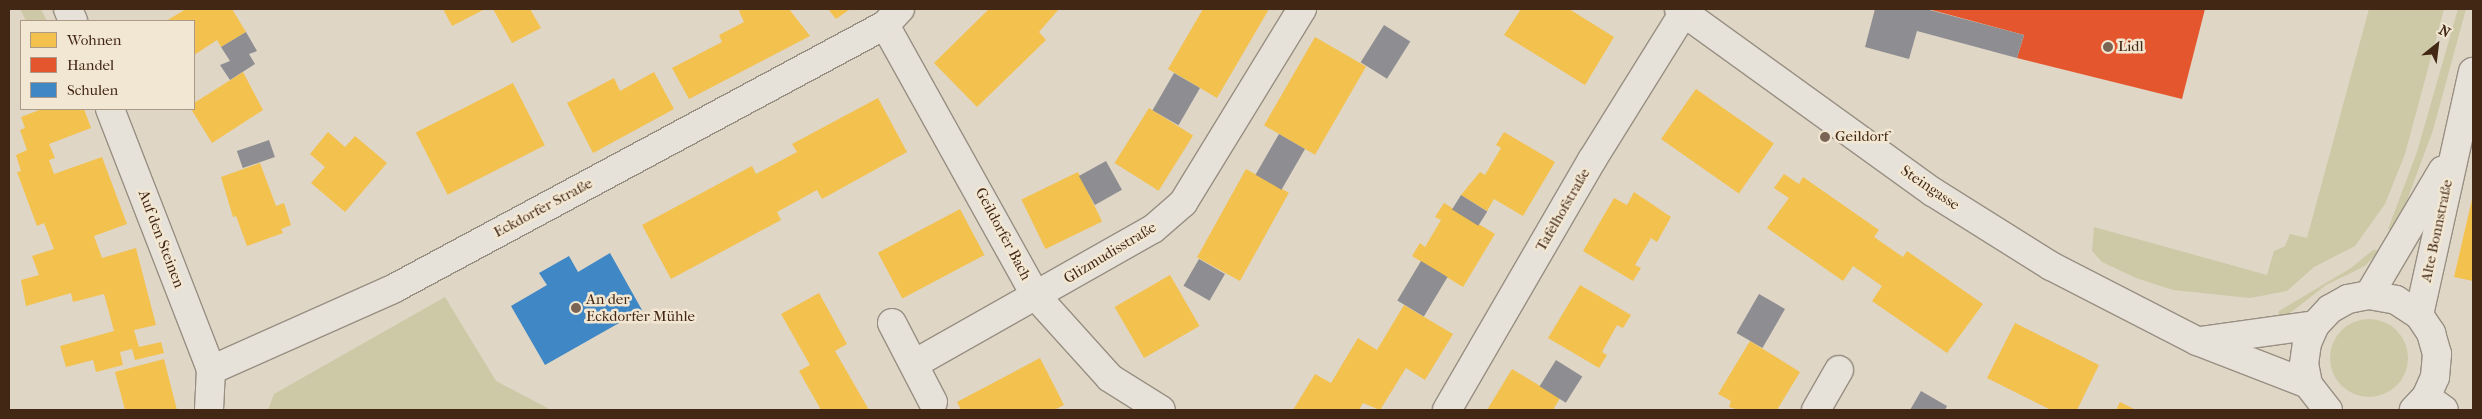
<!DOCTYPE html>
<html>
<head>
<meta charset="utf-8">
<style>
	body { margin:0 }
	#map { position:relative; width:2482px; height:419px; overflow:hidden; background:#e0d6c5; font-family:"IM FELL French Canon",serif }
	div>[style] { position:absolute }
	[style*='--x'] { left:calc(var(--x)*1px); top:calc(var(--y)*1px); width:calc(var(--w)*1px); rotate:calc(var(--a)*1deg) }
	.green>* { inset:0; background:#cdc8a5 }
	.round { border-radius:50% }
	.homes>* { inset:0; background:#f2c14e; transform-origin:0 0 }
	.shops>* { inset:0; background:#e4572e }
	.schools>* { inset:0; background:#3f88c5 }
	.industry>* { inset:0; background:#8d8d92; transform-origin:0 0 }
	.roads { filter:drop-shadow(1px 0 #988f83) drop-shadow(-1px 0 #988f83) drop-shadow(0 1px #988f83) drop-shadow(0 -1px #988f83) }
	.street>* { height:28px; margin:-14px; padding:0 14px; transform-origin:14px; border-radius:14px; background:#e7e2d9 }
	.secondary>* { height:28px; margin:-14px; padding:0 14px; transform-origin:14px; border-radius:14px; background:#e7e2d9 }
	.dots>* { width:14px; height:14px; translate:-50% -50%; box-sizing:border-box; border:2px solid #f2e7d2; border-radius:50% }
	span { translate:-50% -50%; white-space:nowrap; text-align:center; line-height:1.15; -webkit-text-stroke:5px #f2e7d2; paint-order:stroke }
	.poi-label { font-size:15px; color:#432715 }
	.left { translate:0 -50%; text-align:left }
	.street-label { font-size:15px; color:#432715 }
	.frame { position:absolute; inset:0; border:10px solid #432715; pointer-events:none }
	.legend { position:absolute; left:20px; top:20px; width:175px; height:90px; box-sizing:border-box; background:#f2e7d2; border:1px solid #ac9a86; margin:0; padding:6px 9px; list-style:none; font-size:15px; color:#432715 }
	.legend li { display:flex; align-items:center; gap:10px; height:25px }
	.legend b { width:25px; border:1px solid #ac9a86 }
	.north { position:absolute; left:2412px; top:20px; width:50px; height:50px; -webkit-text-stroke:4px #f2e7d2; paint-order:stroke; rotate:29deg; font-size:14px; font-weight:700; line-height:20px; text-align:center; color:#432715 }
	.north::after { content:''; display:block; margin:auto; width:18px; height:22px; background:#432715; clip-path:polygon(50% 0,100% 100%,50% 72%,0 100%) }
</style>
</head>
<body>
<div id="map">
	<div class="green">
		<i style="clip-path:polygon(20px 9px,41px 9px,47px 21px,26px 21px)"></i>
		<i style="clip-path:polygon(2369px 9px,2444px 9px,2405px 154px,2385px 204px,2355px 246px,2314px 267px,2287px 291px,2250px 298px,2173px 290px,2136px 278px,2102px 262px,2092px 251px,2094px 227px,2267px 275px,2274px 251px,2285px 246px,2290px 234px,2307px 238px)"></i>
		<i style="clip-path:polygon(2458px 9px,2466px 9px,2433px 130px,2396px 230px,2388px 229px,2417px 152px)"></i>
		<i style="clip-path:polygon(2373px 250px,2380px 250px,2365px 266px,2326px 285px,2289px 314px,2278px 316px,2279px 311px,2351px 268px)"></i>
		<i style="clip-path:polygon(445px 297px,496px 381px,551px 410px,268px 410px,274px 394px)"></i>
		<i class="round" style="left:2330px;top:319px;width:78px;height:78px"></i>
	</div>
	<div class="homes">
		<i style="clip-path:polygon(186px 9px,232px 9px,246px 32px,221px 47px,217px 40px,194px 55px,194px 21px,166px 21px)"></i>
		<i style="clip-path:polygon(443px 9px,485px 9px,452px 26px)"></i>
		<i style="clip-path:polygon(493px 9px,530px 9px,541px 28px,512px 43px)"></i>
		<i style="clip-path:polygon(743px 9px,789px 9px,810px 36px,689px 99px,672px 68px,722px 42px,719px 35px,744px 22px,739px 11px)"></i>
		<i style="clip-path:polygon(828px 9px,850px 9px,836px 19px)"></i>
		<i style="clip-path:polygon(989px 9px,1059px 9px,1039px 32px,1046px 40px,977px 107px,934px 63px)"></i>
		<i style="clip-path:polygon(1203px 9px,1269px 9px,1217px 98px,1168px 69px)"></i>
		<i style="clip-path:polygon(1521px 9px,1569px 9px,1614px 37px,1585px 85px,1504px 35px)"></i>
		<i style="left:1315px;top:37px;width:59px;height:102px;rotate:30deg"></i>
		<i style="clip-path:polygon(243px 72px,263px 110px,212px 143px,191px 109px,194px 109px,194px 103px)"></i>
		<i style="clip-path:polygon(654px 72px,674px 109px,593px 153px,567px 103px,614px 78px,620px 91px)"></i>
		<i style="left:513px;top:83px;width:70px;height:109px;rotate:63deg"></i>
		<i style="left:1696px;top:89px;width:95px;height:61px;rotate:35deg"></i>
		<i style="clip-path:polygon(878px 98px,907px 152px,822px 199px,817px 190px,777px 212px,781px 220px,671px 279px,642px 225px,752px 166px,756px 174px,797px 152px,792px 144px)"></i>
		<i style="left:1149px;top:108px;width:52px;height:65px;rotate:32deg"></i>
		<i style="clip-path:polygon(42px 109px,84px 109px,91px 128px,49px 144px,55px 158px,49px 160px,54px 174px,102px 157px,127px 224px,94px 236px,102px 258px,136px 248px,156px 325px,134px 330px,139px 347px,161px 342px,164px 353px,135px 360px,132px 349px,120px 352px,123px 365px,96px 372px,93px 360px,66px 367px,60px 346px,114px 331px,104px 294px,73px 302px,71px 293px,26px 306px,21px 280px,39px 275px,32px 256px,54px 249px,44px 223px,37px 226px,17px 172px,21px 171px,16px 155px,27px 150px,20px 130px,25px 128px,21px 117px)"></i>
		<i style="clip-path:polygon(328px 132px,345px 147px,355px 136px,387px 163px,345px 212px,311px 183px,325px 167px,310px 154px)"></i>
		<i style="clip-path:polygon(1504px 132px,1555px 162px,1523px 216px,1494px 199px,1487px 211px,1461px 195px,1480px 172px,1485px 175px,1501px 148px,1496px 145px)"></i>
		<i style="clip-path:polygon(260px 163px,276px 206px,284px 203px,291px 225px,281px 229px,283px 233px,247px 246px,236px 216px,233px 217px,221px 177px)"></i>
		<i style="left:1246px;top:169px;width:49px;height:101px;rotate:29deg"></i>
		<i style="left:1078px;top:172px;width:55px;height:63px;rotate:64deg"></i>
		<i style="clip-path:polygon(1784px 174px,1799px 184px,1803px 177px,1879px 230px,1874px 237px,1903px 257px,1907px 251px,1983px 304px,1947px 353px,1872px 301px,1882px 286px,1853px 266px,1843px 281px,1767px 228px,1789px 198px,1774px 188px)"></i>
		<i style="clip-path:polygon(1634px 192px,1671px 217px,1657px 242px,1651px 238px,1635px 265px,1641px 268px,1633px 281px,1583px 251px,1614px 198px,1627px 205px)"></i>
		<i style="clip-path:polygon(2473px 195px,2473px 281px,2454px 277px)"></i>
		<i style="clip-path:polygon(1444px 203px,1495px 234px,1463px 287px,1412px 256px,1420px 243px,1425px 247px,1441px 220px,1435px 217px)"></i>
		<i style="left:960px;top:209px;width:52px;height:93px;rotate:62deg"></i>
		<i style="left:1170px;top:275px;width:59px;height:64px;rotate:60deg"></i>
		<i style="clip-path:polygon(1580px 285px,1631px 315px,1623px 328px,1617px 325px,1602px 352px,1607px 355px,1599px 368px,1548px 338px)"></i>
		<i style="clip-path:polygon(819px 293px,847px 344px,835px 351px,869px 410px,821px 410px,799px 371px,810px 365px,781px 314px)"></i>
		<i style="clip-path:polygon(1404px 305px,1453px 334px,1425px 380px,1406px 368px,1380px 410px,1363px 403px,1359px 410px,1293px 410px,1315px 374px,1331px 383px,1358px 338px,1377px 350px)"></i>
		<i style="clip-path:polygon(2015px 323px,2099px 365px,2077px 410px,2051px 410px,1987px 378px)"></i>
		<i style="clip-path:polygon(1750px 341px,1800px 372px,1777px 410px,1739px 410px,1729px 407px,1731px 401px,1718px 394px)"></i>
		<i style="clip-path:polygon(1040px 358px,1064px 405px,1054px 410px,961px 410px,957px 402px)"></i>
		<i style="clip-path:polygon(164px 359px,177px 410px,125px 410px,115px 372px)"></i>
		<i style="clip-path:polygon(1512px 369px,1560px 398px,1553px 410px,1487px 410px)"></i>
		<i style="clip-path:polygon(2120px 402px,2136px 410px,2116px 410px)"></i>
	</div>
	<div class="shops">
		<i style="clip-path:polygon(1928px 9px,2205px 9px,2182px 99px,2017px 58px,2024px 35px)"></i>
	</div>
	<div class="schools">
		<i style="clip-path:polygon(610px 253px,642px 310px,545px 365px,511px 306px,547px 285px,539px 273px,569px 256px,578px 272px)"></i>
	</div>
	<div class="industry">
		<i style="clip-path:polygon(1875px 9px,1926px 9px,2024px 35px,2017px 58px,1917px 31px,1909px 59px,1865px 47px)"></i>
		<i style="left:1384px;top:25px;width:31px;height:44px;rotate:32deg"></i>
		<i style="clip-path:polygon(246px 32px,257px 51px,249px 54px,255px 64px,230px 80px,220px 65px,230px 61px,221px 47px)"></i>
		<i style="left:1174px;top:73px;width:30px;height:43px;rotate:30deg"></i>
		<i style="left:1279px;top:134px;width:30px;height:47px;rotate:30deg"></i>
		<i style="left:269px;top:140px;width:18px;height:34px;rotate:71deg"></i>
		<i style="left:1106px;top:161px;width:33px;height:31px;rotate:61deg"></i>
		<i style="left:1461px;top:195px;width:31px;height:17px;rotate:32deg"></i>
		<i style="left:1199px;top:259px;width:30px;height:31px;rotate:30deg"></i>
		<i style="left:1421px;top:261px;width:31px;height:46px;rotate:31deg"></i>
		<i style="left:1759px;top:294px;width:30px;height:45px;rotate:30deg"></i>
		<i style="left:1556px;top:360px;width:31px;height:31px;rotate:32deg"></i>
		<i style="clip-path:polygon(1921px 391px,1947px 406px,1945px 410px,1910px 410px)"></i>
	</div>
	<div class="roads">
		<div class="street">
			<i style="--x:68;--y:9;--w:13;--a:67"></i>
			<i style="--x:1679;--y:9;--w:313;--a:35.8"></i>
			<i style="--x:1933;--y:192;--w:139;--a:32.1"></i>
			<i style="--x:2051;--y:266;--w:164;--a:27.2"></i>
			<i style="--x:2197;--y:341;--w:119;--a:21.2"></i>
			<i style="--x:885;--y:25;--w:310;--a:60.9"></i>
			<i style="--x:1036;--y:296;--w:110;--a:47.9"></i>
			<i style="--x:1110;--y:378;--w:60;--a:32.1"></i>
			<i style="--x:110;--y:109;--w:280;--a:68.8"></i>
			<i style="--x:211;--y:370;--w:40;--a:92.9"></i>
			<i style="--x:892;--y:323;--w:89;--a:62.6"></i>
			<i style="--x:2200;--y:341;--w:116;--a:-7.9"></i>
			<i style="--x:914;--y:364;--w:274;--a:-29.5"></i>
			<i style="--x:1153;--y:229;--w:40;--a:-41"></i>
			<i style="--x:1183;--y:203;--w:228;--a:-58.5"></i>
			<i style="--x:211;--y:370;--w:199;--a:-24"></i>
			<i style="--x:393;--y:289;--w:558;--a:-28.22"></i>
			<i style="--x:885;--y:25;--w:22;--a:-47"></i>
			<i style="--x:2426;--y:397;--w:22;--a:36"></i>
			<i style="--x:1447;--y:410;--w:289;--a:-59.9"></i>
			<i style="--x:1592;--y:160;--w:174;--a:-58.1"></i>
			<i style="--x:1816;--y:410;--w:46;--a:-60.1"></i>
		</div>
		<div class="secondary">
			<i style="--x:2369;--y:295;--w:145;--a:-59.4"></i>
			<i style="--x:2419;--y:315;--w:249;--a:-77.5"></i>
			<i style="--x:2328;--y:410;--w:33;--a:-128"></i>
			<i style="--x:2308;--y:384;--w:20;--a:-101"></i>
			<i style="--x:2304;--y:364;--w:21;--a:-82"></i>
			<i style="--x:2307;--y:343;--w:20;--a:-66"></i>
			<i style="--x:2315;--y:325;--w:22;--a:-47"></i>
			<i style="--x:2330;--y:309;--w:21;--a:-29"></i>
			<i style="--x:2348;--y:299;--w:21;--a:-11"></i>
			<i style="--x:2369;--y:295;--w:27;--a:10"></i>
			<i style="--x:2396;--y:300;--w:27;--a:33"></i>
			<i style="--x:2419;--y:315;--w:22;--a:56"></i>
			<i style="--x:2431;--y:333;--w:22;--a:74"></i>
			<i style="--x:2437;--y:354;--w:23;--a:95"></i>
			<i style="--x:2435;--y:377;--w:22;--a:114"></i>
			<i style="--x:2426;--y:397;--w:18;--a:133"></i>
		</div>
	</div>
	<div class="dots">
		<i style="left:2108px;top:47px;background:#7a6453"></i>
		<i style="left:1825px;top:137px;background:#7a6453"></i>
		<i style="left:576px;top:308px;background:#7a6453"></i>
	</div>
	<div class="poi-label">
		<span class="left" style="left:2118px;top:47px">Lidl</span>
		<span class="left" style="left:1835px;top:137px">Geildorf</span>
		<span class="left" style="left:586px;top:308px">An der<br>Eckdorfer Mühle</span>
	</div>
	<div class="street-label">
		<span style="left:1930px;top:188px;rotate:34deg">Steingasse</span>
		<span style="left:543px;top:208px;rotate:-28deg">Eckdorfer Straße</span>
		<span style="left:1563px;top:210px;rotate:-60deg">Tafelhofstraße</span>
		<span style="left:2437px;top:231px;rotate:-78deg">Alte Bonnstraße</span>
		<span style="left:1003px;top:234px;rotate:62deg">Geildorfer Bach</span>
		<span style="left:161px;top:239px;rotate:69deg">Auf den Steinen</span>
		<span style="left:1110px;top:253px;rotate:-31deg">Glizmudisstraße</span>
	</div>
	<div class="frame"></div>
	<ul class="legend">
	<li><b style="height:14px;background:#f2c14e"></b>Wohnen</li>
	<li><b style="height:14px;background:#e4572e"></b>Handel</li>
	<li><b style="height:14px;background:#3f88c5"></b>Schulen</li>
	</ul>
	<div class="north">N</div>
</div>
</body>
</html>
